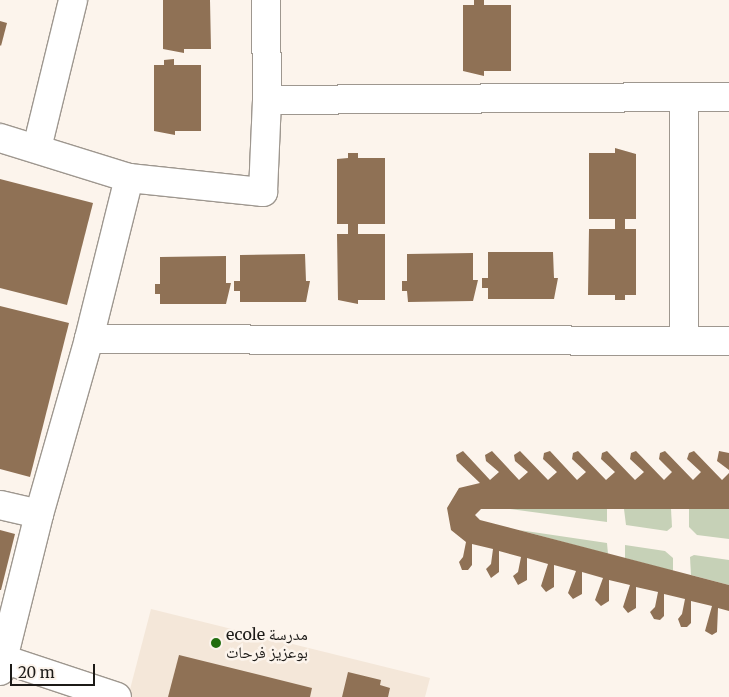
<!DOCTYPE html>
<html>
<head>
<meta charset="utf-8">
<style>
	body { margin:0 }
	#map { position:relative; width:729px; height:697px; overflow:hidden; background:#fcf4ec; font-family:Merriweather,"Noto Naskh Arabic",serif }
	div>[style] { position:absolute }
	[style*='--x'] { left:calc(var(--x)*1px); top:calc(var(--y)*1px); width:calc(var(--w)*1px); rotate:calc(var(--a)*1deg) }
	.built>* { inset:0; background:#f4e7d9 }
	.green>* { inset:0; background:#c6d1b7 }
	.building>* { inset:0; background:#8f7155 }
	.roads { filter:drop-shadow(1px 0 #9e978f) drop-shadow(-1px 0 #9e978f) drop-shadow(0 1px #9e978f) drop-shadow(0 -1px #9e978f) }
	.minor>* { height:28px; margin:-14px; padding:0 14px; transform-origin:14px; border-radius:14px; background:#fff }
	.dots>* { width:14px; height:14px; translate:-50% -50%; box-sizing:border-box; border:2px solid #fcf4ec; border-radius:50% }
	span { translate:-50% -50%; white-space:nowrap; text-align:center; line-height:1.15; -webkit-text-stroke:5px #fcf4ec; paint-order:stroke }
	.poi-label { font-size:16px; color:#1c1a17 }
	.left { translate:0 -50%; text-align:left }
	.scale { position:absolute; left:10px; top:664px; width:85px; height:22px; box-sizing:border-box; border:2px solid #1c1a17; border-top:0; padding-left:6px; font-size:15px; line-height:18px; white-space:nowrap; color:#1c1a17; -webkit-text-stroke:4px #fcf4ec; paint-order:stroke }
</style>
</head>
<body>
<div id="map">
	<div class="built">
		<i style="clip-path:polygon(151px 609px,430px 678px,425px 697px,128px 697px)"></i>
	</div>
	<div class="green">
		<i style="clip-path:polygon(510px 509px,607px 509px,607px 522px)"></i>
		<i style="clip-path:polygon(624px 509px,671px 509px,672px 527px,667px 531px,626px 525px)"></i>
		<i style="clip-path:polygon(689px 509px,729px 509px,729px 539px,697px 535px,689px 527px)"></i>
		<i style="clip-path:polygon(519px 530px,607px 543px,608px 554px)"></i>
		<i style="clip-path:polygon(625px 545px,665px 551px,673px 558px,673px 571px,625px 558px)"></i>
		<i style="clip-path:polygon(694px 555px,729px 560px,729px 585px,691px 575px,690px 557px)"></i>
	</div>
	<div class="building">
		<i style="clip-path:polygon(163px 0,210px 0,211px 49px,184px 49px,184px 53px,163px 49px)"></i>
		<i style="clip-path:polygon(474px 0,484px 0,484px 5px,511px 5px,511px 71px,484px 71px,484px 76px,463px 71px,463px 5px,474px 5px)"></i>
		<i style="clip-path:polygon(0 21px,7px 23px,1px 46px,0 45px)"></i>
		<i style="clip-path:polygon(174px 59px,174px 65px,201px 65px,201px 131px,175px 131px,175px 135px,154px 131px,154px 65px,164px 65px,164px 60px)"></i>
		<i style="clip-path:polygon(615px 148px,636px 154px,636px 219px,625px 219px,625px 229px,636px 229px,636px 295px,625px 295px,625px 300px,615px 300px,615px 295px,588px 295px,589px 229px,615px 229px,615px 219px,589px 219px,589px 153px,615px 153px)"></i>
		<i style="clip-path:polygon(348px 153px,358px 153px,358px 158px,385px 158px,385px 224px,358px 224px,358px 234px,385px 234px,385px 300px,358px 300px,358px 304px,338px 300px,337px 234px,348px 234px,348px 224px,337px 224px,337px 159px,348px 158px)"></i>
		<i style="clip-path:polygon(0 179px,93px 203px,67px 305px,0 288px)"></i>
		<i style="clip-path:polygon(488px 252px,553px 252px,554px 278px,558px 278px,554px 299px,488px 299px,488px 288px,482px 288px,482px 278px,488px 278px)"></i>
		<i style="clip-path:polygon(473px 253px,473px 280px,478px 280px,473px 301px,408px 302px,407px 291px,402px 291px,402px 281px,407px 281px,407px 254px)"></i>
		<i style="clip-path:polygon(305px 254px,306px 281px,310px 281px,306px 302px,240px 302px,240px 291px,234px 291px,234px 281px,240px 281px,240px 255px)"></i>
		<i style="clip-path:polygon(226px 256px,226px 283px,231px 283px,226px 304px,160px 304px,160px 294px,155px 294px,155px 284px,160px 284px,160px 257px)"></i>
		<i style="clip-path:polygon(0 306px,69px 323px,30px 477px,0 469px)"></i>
		<i style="clip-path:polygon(463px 451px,490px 480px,499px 472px,486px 461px,485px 455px,492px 451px,519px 480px,528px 472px,515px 461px,514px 455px,520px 451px,548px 480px,557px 472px,543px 459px,544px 453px,550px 451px,577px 480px,586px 472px,572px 459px,573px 453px,578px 451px,606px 480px,615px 472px,601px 459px,602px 453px,607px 451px,635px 480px,644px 472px,630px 459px,631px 453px,636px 451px,664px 480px,672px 472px,659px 459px,660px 453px,665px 451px,693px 480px,701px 472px,687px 459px,689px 453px,694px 451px,722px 480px,729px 473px,729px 509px,481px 509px,475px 515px,480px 520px,729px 585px,729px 611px,718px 608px,717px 632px,712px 635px,705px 631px,712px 606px,691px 601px,691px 623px,687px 627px,681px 627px,678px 619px,682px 614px,685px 599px,664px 594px,664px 616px,660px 620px,654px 619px,650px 612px,655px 607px,658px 592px,636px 587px,636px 608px,628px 613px,623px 607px,630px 585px,609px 580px,609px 601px,601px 606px,595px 600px,603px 578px,582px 572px,582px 594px,573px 599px,568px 593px,576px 571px,554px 565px,554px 587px,546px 592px,541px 586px,548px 564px,527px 558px,527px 580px,518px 585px,513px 576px,518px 572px,521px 557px,499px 551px,499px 572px,491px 578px,486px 569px,491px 564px,493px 549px,472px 544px,472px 565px,468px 570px,462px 570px,459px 562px,463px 557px,466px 542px,451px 530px,447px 508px,459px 488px,480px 483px,457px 461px,456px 455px)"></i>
		<i style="clip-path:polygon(719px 451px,729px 453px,729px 470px,717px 461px)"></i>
		<i style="clip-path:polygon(0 530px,15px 534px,1px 590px,0 590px)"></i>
		<i style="clip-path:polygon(179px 655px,312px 688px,310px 697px,168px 697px)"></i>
		<i style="clip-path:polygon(348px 672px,381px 680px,380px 685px,390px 688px,388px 697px,342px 697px)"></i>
	</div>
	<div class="roads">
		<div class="minor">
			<i style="--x:684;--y:99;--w:241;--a:90"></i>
			<i style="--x:267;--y:100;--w:462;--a:-0.4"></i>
			<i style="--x:0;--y:138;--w:135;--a:17.2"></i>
			<i style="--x:129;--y:178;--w:166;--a:104"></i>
			<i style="--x:89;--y:339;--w:182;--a:105.9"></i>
			<i style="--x:39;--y:514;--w:40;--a:-167"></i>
			<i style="--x:37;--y:148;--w:152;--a:-76.3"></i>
			<i style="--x:129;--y:178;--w:135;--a:6"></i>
			<i style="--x:263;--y:192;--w:92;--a:-87.5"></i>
			<i style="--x:267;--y:100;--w:100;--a:-90.6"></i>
			<i style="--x:89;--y:339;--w:640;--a:0.18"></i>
			<i style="--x:3;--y:659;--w:120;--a:18.4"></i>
			<i style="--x:0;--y:671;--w:162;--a:-76"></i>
		</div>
	</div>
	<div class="dots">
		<i style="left:216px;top:643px;background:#226e10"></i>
	</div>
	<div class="poi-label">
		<span class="left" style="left:226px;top:643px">ecole مدرسة<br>بوعزيز فرحات</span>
	</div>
	<div class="scale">20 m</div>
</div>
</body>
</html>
